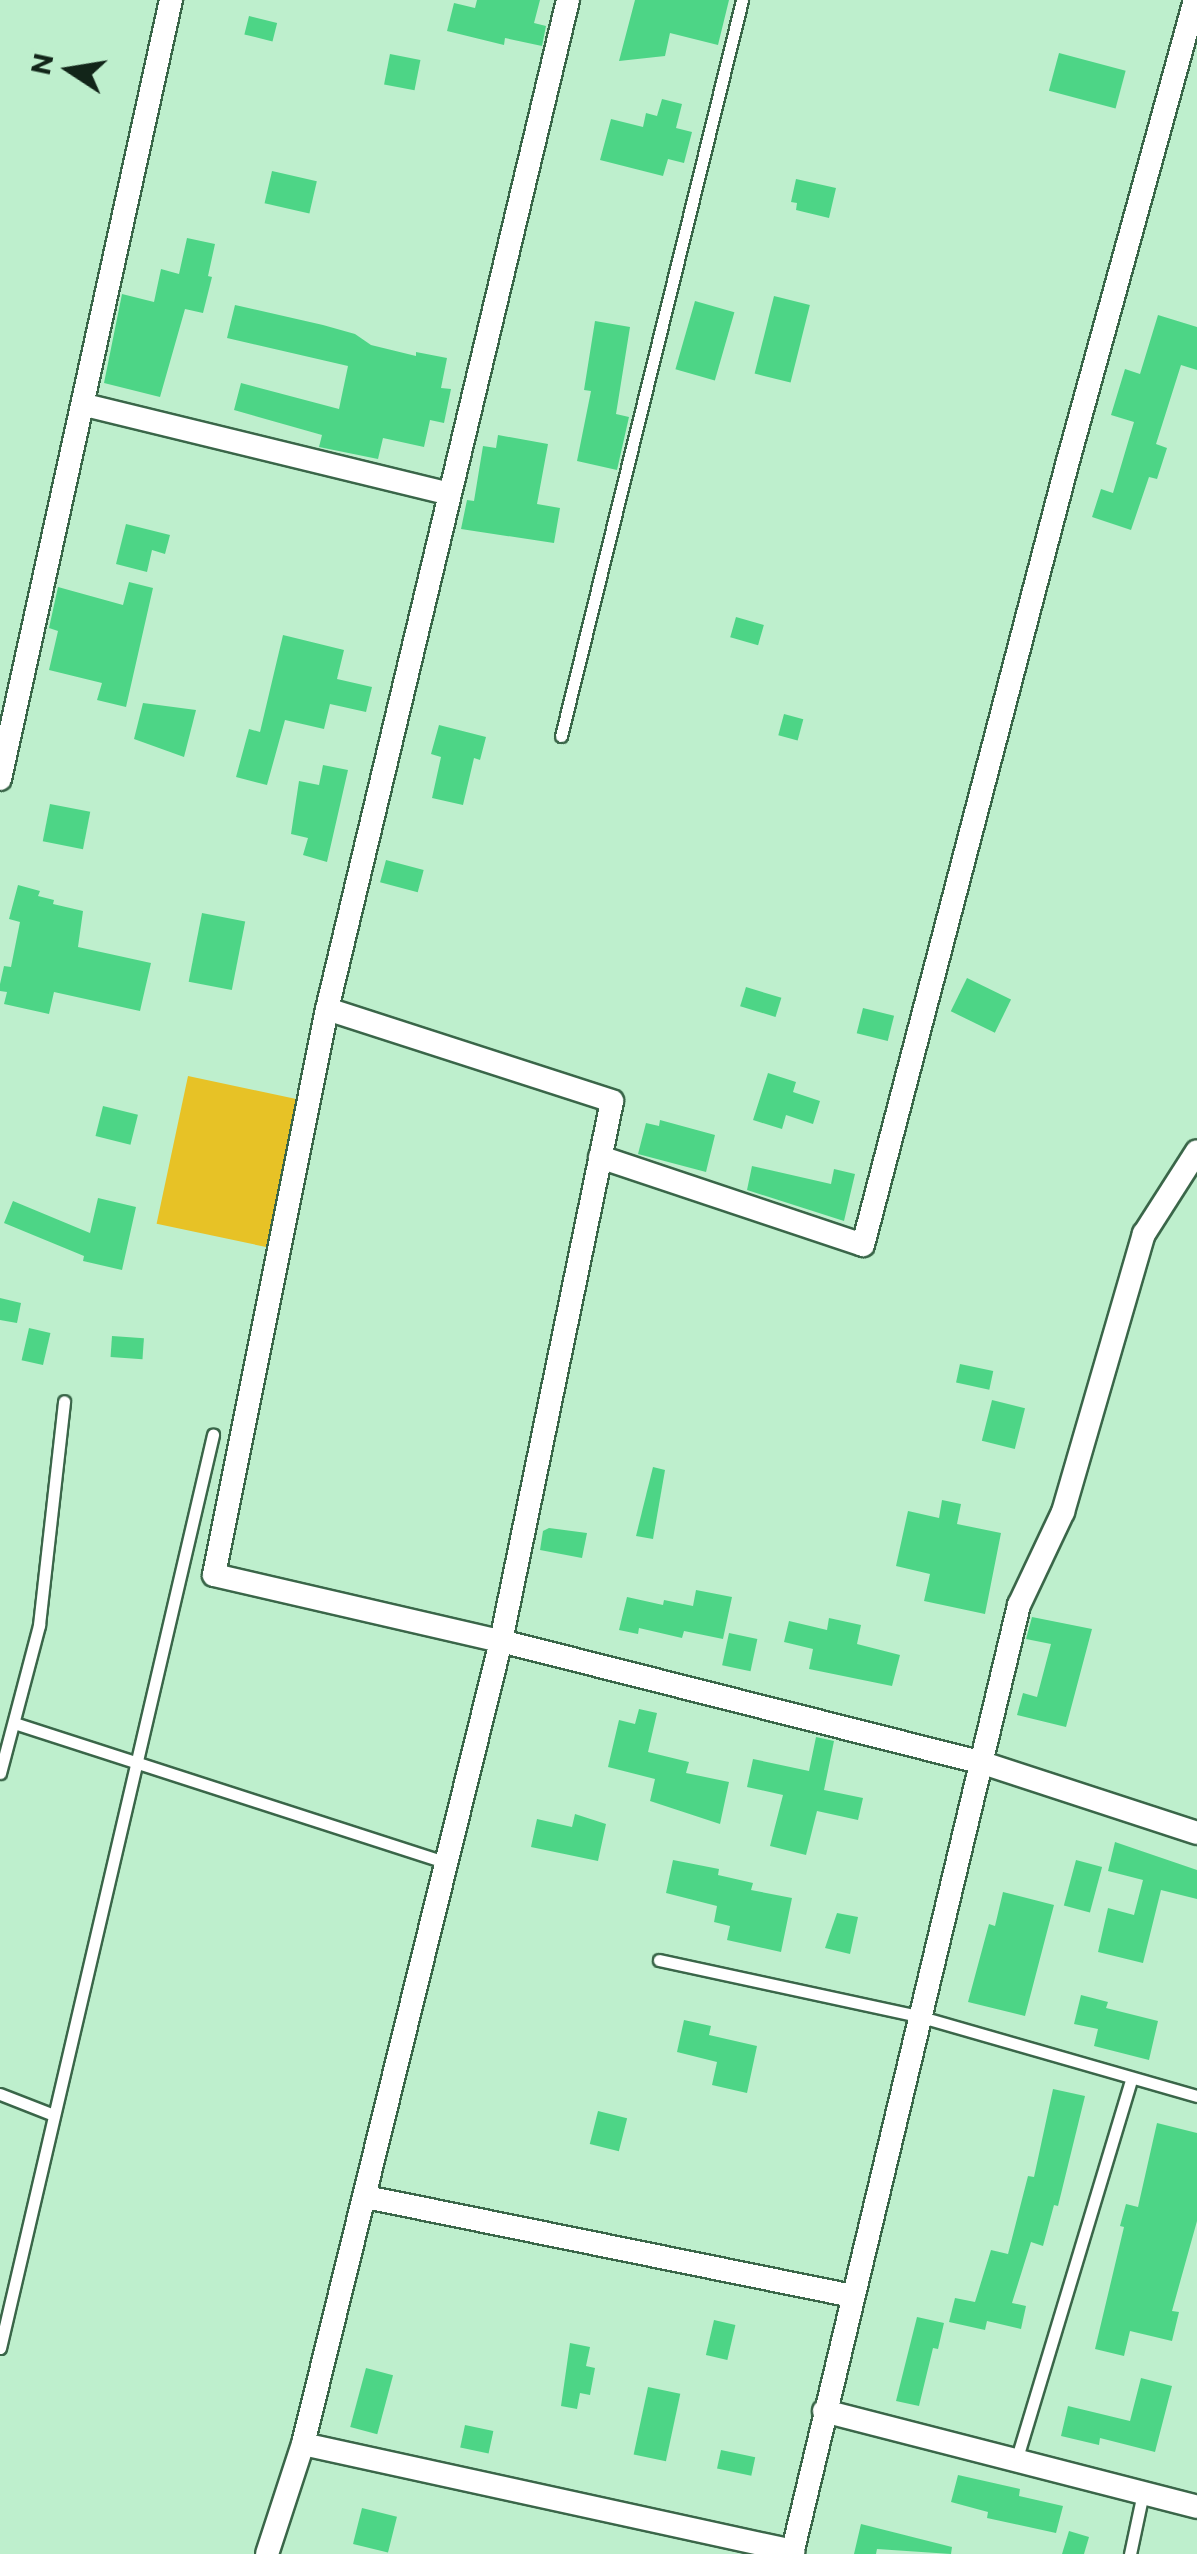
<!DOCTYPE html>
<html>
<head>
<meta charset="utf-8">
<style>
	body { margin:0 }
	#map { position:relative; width:1197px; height:2554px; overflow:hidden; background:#beefcd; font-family:Commissioner,sans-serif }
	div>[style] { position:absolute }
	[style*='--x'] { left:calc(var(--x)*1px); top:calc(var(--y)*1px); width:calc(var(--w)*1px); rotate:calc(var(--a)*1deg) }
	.green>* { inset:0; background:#e7c226; transform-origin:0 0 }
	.building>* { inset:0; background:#4dd586; transform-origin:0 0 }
	.roads { filter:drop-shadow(2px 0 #3a6649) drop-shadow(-2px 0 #3a6649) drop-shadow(0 2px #3a6649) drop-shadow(0 -2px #3a6649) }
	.service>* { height:11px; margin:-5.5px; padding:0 5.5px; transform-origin:5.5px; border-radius:5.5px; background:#fff }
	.minor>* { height:22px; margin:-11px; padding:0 11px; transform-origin:11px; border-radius:11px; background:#fff }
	span { translate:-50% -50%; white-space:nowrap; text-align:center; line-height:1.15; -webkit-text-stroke:8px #beefcd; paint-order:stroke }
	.north { position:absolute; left:20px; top:20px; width:100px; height:100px; -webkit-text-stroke:8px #beefcd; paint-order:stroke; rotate:282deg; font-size:28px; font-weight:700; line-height:40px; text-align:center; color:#122519 }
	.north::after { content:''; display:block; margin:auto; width:35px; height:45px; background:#122519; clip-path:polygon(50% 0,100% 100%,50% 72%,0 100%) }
</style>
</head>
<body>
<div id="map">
	<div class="green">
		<i style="left:188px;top:1076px;width:113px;height:151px;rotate:12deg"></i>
	</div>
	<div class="building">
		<i style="clip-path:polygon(477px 0,540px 0,534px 23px,546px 26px,542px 46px,505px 38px,504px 45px,447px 31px,454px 3px,475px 8px)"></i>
		<i style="clip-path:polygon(635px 0,729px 0,718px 45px,670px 33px,665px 56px,619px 61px)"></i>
		<i style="left:249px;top:16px;width:29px;height:19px;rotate:14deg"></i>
		<i style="left:1059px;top:53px;width:69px;height:39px;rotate:15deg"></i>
		<i style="left:390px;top:54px;width:31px;height:31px;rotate:11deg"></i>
		<i style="clip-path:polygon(662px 99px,682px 104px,676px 128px,692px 132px,684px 163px,668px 159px,663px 176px,600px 160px,611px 119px,643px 127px,646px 113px,657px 116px)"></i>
		<i style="left:272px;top:171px;width:46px;height:33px;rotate:13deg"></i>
		<i style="clip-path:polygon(796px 179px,836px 188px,829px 218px,796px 210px,797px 203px,791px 202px)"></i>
		<i style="clip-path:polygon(187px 238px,215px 244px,208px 276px,212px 277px,203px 313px,185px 309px,160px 397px,104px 383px,122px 294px,154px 302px,161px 269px,179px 274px)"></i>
		<i style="left:774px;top:296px;width:37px;height:80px;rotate:14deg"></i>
		<i style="left:695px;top:301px;width:41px;height:71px;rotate:16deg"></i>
		<i style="clip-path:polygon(235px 305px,323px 325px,355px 334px,371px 345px,416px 356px,416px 352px,447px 358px,441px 388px,451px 389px,444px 423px,430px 420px,424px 447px,383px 438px,378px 459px,319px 447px,322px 435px,234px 410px,241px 383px,339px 409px,348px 366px,227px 338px)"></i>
		<i style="clip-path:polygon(1158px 315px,1197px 327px,1197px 370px,1181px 365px,1156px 444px,1167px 448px,1157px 479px,1149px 477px,1131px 530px,1092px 517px,1101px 489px,1113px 493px,1134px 422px,1111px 415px,1125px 369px,1140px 374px)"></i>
		<i style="clip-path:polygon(595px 321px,630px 327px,616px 414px,629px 417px,617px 470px,577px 461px,591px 391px,584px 390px)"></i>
		<i style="clip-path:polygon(498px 435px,548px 444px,537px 504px,560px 508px,554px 543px,461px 529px,467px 500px,474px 501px,483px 446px,496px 448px)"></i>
		<i style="clip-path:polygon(126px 524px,170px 535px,165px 554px,152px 550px,147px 572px,116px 564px)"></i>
		<i style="clip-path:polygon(129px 582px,153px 588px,126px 707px,97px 700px,102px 683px,49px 670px,58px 631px,49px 628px,58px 587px,123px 605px)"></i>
		<i style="left:736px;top:617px;width:29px;height:21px;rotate:16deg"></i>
		<i style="clip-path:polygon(283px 635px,344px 650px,337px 679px,372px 687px,366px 712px,330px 704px,324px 729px,285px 720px,267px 785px,236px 777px,249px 729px,260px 732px)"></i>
		<i style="clip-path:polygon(143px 703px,196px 710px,184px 757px,134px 739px)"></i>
		<i style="left:784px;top:714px;width:20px;height:22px;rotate:15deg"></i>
		<i style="clip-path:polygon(439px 725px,486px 737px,480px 760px,474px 758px,463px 805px,432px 798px,441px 757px,431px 754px)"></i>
		<i style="clip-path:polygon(323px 765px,348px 770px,327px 862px,303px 855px,308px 838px,291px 834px,299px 781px,319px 785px)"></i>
		<i style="left:50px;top:804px;width:41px;height:38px;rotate:11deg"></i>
		<i style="left:386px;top:860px;width:39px;height:23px;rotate:15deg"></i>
		<i style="clip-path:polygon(18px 885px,40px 891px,38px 896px,54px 900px,53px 904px,83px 911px,78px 947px,151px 963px,140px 1011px,54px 992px,49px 1014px,4px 1004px,7px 992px,0 991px,0 984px,4px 966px,11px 967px,20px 922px,9px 919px)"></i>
		<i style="left:202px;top:913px;width:44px;height:70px;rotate:11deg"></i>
		<i style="left:967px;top:978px;width:49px;height:37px;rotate:26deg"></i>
		<i style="left:746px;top:987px;width:37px;height:20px;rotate:17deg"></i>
		<i style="left:863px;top:1008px;width:32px;height:26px;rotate:14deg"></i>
		<i style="clip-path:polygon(768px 1073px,796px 1082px,793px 1092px,820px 1101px,813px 1124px,786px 1115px,782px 1129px,753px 1120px)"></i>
		<i style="left:103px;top:1106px;width:36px;height:31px;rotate:14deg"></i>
		<i style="clip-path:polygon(660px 1120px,715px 1135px,706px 1172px,638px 1154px,646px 1123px,659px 1126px)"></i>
		<i style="clip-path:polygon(752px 1166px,831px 1184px,834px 1169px,855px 1174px,844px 1221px,747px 1190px)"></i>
		<i style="clip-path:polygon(98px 1198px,136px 1207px,122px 1270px,83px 1261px,84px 1256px,4px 1223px,13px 1201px,90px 1233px)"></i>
		<i style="clip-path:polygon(0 1298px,21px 1303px,17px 1323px,0 1320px)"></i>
		<i style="left:29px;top:1328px;width:22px;height:33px;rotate:13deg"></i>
		<i style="left:112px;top:1336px;width:32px;height:21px;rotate:4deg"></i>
		<i style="left:960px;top:1364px;width:34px;height:19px;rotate:12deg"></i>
		<i style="left:992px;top:1400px;width:34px;height:42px;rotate:14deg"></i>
		<i style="clip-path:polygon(653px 1467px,665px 1470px,653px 1539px,636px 1536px)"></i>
		<i style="clip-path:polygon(942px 1500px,961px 1504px,957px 1524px,1001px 1533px,985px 1614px,924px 1601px,930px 1574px,896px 1566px,908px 1511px,939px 1518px)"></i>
		<i style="clip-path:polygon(549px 1528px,587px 1533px,582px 1558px,540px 1550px,543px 1531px)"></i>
		<i style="clip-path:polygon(696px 1590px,732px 1597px,723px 1639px,684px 1631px,682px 1638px,639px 1628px,638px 1634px,619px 1630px,627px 1597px,663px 1605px,664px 1600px,693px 1606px)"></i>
		<i style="clip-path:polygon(1032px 1617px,1092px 1629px,1066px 1727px,1017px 1715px,1023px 1693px,1037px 1697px,1051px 1644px,1026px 1639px)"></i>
		<i style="clip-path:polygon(829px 1618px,861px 1625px,857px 1644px,900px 1655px,892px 1686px,809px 1669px,813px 1649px,784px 1642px,789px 1621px,827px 1630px)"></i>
		<i style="left:729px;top:1633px;width:29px;height:33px;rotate:12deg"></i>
		<i style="clip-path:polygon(639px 1709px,657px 1713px,648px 1752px,689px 1762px,686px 1773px,729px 1782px,720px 1824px,650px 1801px,655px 1779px,608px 1767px,619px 1720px,635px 1724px)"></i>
		<i style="clip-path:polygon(816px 1737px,834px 1741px,824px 1790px,863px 1798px,858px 1820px,817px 1811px,806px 1855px,770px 1846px,783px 1795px,747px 1787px,753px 1759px,809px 1771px)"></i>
		<i style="clip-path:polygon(575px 1814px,606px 1824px,598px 1861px,531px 1847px,537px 1819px,572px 1827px)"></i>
		<i style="clip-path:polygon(1115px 1842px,1197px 1870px,1197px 1899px,1161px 1890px,1143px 1963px,1098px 1952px,1108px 1908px,1134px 1915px,1143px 1880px,1108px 1871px)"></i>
		<i style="clip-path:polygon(673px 1860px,719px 1869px,718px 1875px,753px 1883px,751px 1890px,792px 1898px,781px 1952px,727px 1940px,730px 1926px,714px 1922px,717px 1906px,666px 1893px)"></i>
		<i style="left:1076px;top:1860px;width:27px;height:47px;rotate:15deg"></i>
		<i style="clip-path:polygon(1003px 1892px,1054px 1905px,1025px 2016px,968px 2002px,989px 1924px,995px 1926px)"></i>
		<i style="clip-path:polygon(837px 1913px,858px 1917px,850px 1954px,825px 1948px)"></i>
		<i style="clip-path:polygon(1081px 1995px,1108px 2002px,1106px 2008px,1158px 2021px,1149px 2060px,1094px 2046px,1098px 2029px,1074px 2024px)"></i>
		<i style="clip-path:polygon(684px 2020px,711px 2026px,709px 2035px,757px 2046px,747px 2093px,712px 2085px,717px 2062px,677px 2052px)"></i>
		<i style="clip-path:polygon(1053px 2089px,1085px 2096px,1058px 2206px,1054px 2205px,1043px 2246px,1031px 2242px,1012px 2303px,1026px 2306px,1021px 2329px,987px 2321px,985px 2330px,949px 2322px,955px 2298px,975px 2302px,991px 2250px,1008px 2254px,1028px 2176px,1034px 2177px)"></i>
		<i style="left:598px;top:2111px;width:30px;height:34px;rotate:14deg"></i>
		<i style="clip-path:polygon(1157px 2123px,1197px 2133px,1197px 2221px,1172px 2311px,1179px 2312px,1172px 2341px,1130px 2331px,1124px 2356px,1095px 2349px,1124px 2227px,1120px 2226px,1126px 2204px,1138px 2207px)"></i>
		<i style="clip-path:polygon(917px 2317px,944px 2323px,938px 2349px,933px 2348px,919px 2406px,896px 2401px)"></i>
		<i style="left:714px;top:2320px;width:22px;height:36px;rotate:13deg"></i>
		<i style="clip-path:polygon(570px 2343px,590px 2347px,586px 2366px,595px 2368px,590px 2395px,580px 2393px,577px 2409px,561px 2406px)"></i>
		<i style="left:366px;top:2368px;width:28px;height:61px;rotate:15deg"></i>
		<i style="clip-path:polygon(1141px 2378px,1172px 2386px,1155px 2452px,1100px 2438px,1099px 2445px,1061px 2436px,1068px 2406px,1130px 2421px)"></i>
		<i style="left:648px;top:2387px;width:33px;height:69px;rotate:12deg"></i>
		<i style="left:465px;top:2425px;width:29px;height:23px;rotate:12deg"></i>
		<i style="left:721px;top:2450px;width:35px;height:19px;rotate:12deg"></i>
		<i style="clip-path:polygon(958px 2475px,1020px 2489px,1019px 2496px,1063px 2506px,1056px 2533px,987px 2518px,988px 2512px,951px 2502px)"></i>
		<i style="left:362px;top:2508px;width:36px;height:37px;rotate:14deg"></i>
		<i style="clip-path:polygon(861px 2524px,952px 2547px,951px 2554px,877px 2549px,876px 2554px,854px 2554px)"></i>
		<i style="clip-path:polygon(1069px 2531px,1089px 2537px,1084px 2554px,1062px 2554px)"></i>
	</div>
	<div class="roads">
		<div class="service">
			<i style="--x:561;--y:736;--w:758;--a:-76.18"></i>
			<i style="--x:14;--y:1723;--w:455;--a:17.9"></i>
			<i style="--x:0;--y:1773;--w:153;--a:-75.2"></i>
			<i style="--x:39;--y:1625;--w:225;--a:-83.6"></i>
			<i style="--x:659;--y:1960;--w:265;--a:12.2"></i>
			<i style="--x:918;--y:2016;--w:290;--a:16"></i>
			<i style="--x:0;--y:2094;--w:58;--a:21.3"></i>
			<i style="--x:0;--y:2348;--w:938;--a:-76.87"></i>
			<i style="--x:1016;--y:2461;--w:398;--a:-73.2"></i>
			<i style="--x:1130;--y:2554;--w:62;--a:-78"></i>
		</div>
		<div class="minor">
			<i style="--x:568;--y:0;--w:1037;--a:103.43"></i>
			<i style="--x:327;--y:1009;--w:577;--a:101.29"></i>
			<i style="--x:214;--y:1575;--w:294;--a:13"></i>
			<i style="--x:501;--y:1641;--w:494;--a:14.2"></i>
			<i style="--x:980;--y:1762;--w:228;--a:18.1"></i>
			<i style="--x:85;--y:405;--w:375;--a:13.7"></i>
			<i style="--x:0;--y:779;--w:798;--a:-77.62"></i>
			<i style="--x:600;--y:1157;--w:277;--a:18.5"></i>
			<i style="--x:863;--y:1245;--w:810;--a:-75.35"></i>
			<i style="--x:1068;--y:461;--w:478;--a:-74.6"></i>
			<i style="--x:366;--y:2197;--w:496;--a:11.5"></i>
			<i style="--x:824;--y:2411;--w:385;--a:14.4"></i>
			<i style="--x:303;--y:2444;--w:502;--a:12.32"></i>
			<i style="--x:267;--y:2554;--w:116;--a:-71.9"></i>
			<i style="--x:303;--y:2444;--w:827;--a:-76.15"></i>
			<i style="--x:501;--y:1641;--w:551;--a:-78.38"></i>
			<i style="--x:612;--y:1101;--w:299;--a:-162.1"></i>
			<i style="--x:792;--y:2554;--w:976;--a:-76.55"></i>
			<i style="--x:1019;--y:1605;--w:103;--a:-64.7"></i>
			<i style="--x:1063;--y:1512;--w:290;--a:-73.8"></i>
			<i style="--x:1144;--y:1234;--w:98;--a:-57.4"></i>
		</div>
	</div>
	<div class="north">N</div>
</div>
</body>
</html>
